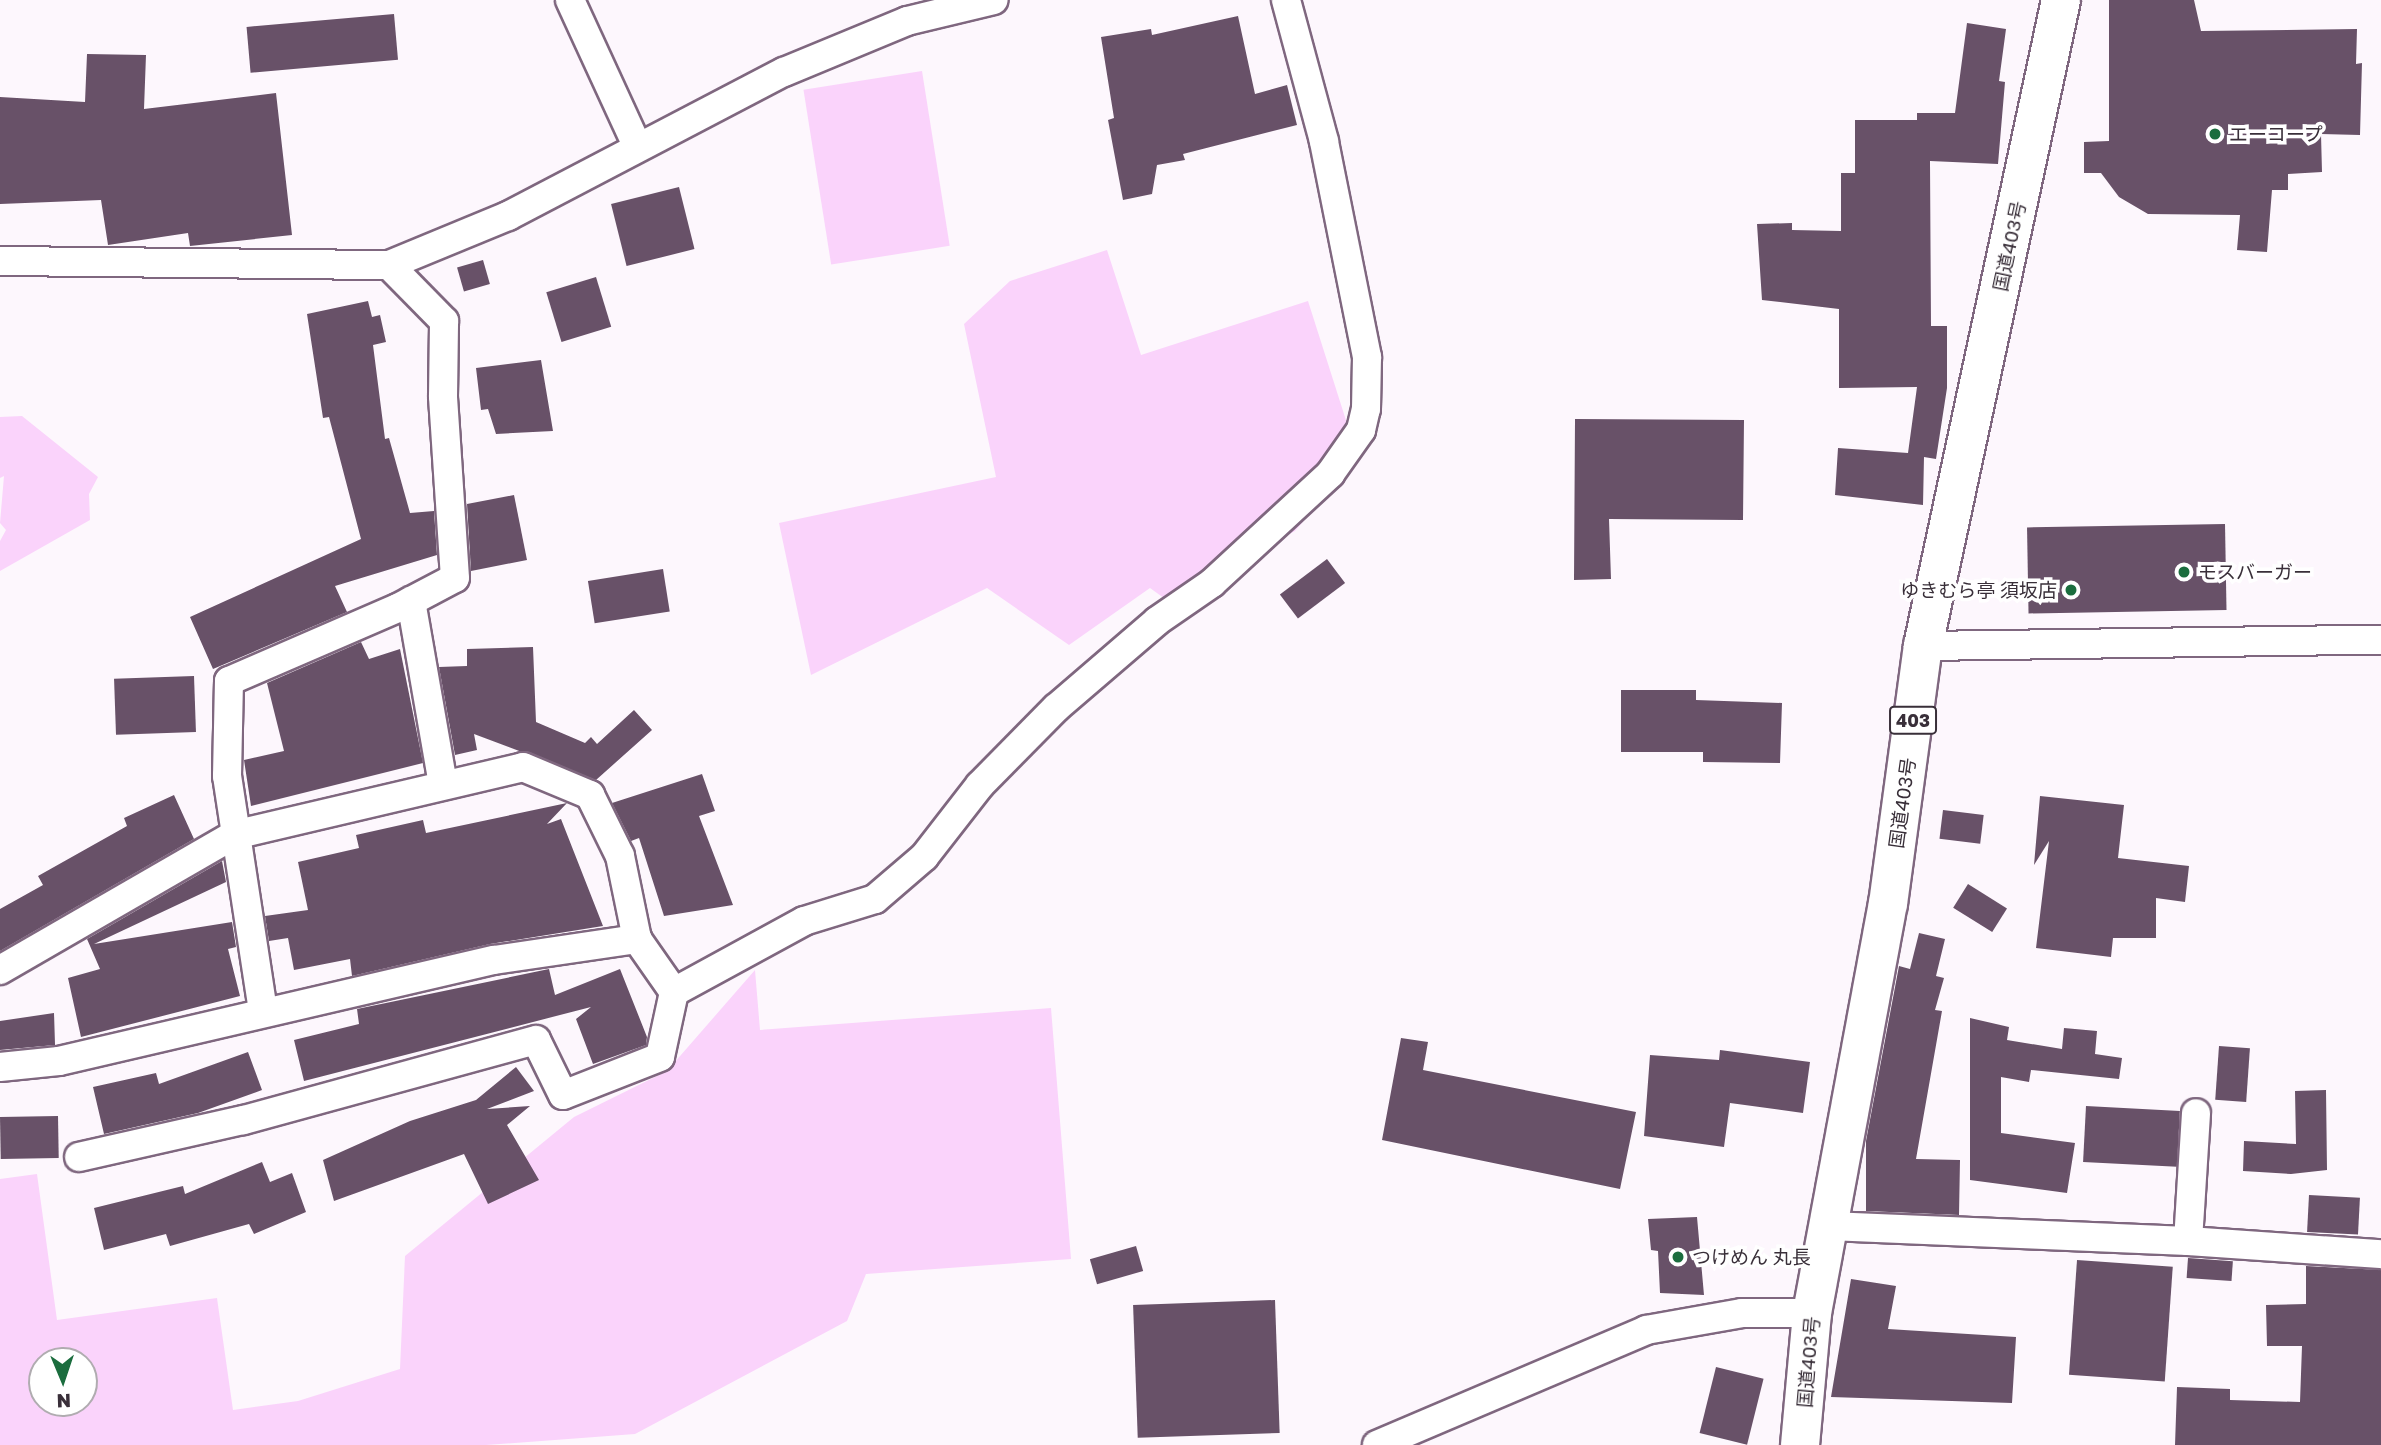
<!DOCTYPE html>
<html>
<head>
<meta charset="utf-8">
<style>
	body { margin:0 }
	#map { position:relative; width:2381px; height:1445px; overflow:hidden; background:#fdf7fd; font-family:"Golos Text","Noto Sans JP",sans-serif }
	div>[style] { position:absolute }
	[style*='--x'] { left:calc(var(--x)*1px); top:calc(var(--y)*1px); width:calc(var(--w)*1px); rotate:calc(var(--a)*1deg) }
	.green>* { inset:0; background:#fad3fb; transform-origin:0 0 }
	.building>* { inset:0; background:#685168; transform-origin:0 0 }
	.roads { filter:drop-shadow(2px 0 #7f677f) drop-shadow(-2px 0 #7f677f) drop-shadow(0 2px #7f677f) drop-shadow(0 -2px #7f677f) }
	.minor>* { height:28px; margin:-14px; padding:0 14px; transform-origin:14px; border-radius:14px; background:#fff }
	.trunk>* { height:38px; margin:-19px; padding:0 19px; transform-origin:19px; border-radius:19px; background:#fff }
	.dots>* { width:19px; height:19px; translate:-50% -50%; box-sizing:border-box; border:4px solid #fff; border-radius:50% }
	span { translate:-50% -50%; white-space:nowrap; text-align:center; line-height:1.15; -webkit-text-stroke:7px #fff; paint-order:stroke }
	.shield-label span { padding:2px 5px; background:#fff; border:2px solid; border-radius:5px; -webkit-text-stroke-width:0 }
	.shield-label { font-size:18px; color:#392f39; font-weight:700 }
	.poi-label { font-size:19px; color:#392f39 }
	.left { translate:0 -50%; text-align:left }
	.right { translate:-100% -50%; text-align:right }
	.street-label { font-size:19px; color:#392f39 }
	.north { position:absolute; left:28px; top:1347px; width:70px; height:70px; box-sizing:border-box; background:#fff; border:2px solid #b0acb0; border-radius:50%; rotate:178deg; font-size:19px; font-weight:700; line-height:28px; text-align:center; color:#392f39 }
	.north::after { content:''; display:block; margin:auto; width:24px; height:32px; background:#1b6d3e; clip-path:polygon(50% 0,100% 100%,50% 72%,0 100%) }
</style>
</head>
<body>
<div id="map">
	<div class="green">
		<i style="left:922px;top:71px;width:177px;height:120px;rotate:81deg"></i>
		<i style="clip-path:polygon(1107px 250px,1141px 355px,1308px 301px,1358px 458px,1295px 531px,1168px 601px,1150px 588px,1069px 645px,987px 588px,811px 675px,779px 523px,996px 477px,964px 324px,1010px 281px)"></i>
		<i style="clip-path:polygon(22px 416px,98px 477px,89px 494px,90px 520px,0 571px,0 541px,6px 530px,0 523px,4px 476px,0 478px,0 417px)"></i>
		<i style="clip-path:polygon(evenodd,755px 970px,760px 1030px,1051px 1008px,1071px 1259px,866px 1274px,847px 1321px,635px 1434px,486px 1445px,0 1445px,0 1179px,37px 1174px,57px 1320px,217px 1298px,233px 1410px,298px 1401px,400px 1369px,405px 1256px,574px 1117px,667px 1071px,755px 970px,42px 1361px,84px 1361px,84px 1403px,42px 1403px,42px 1361px)"></i>
	</div>
	<div class="building">
		<i style="clip-path:polygon(2109px 0,2194px 0,2201px 31px,2357px 29px,2356px 64px,2362px 63px,2360px 135px,2321px 134px,2322px 172px,2288px 174px,2288px 190px,2272px 190px,2267px 252px,2237px 250px,2240px 215px,2148px 214px,2119px 197px,2101px 173px,2084px 173px,2084px 142px,2109px 141px)"></i>
		<i style="left:394px;top:14px;width:46px;height:148px;rotate:85deg"></i>
		<i style="clip-path:polygon(1238px 16px,1255px 94px,1287px 85px,1297px 125px,1183px 154px,1185px 160px,1157px 165px,1152px 194px,1123px 200px,1108px 120px,1114px 118px,1101px 37px,1151px 29px,1152px 35px)"></i>
		<i style="clip-path:polygon(1967px 23px,2006px 29px,1999px 81px,2005px 82px,1998px 164px,1930px 161px,1931px 326px,1947px 326px,1947px 388px,1936px 459px,1924px 457px,1923px 505px,1835px 495px,1838px 448px,1908px 453px,1917px 387px,1839px 388px,1839px 309px,1762px 300px,1757px 224px,1792px 223px,1792px 230px,1841px 231px,1841px 173px,1855px 173px,1855px 120px,1917px 120px,1917px 113px,1955px 113px)"></i>
		<i style="clip-path:polygon(87px 54px,146px 55px,144px 109px,276px 93px,292px 235px,190px 246px,188px 233px,108px 245px,101px 200px,0 204px,0 97px,85px 102px)"></i>
		<i style="left:679px;top:187px;width:64px;height:70px;rotate:76deg"></i>
		<i style="left:483px;top:260px;width:25px;height:27px;rotate:74deg"></i>
		<i style="left:596px;top:277px;width:52px;height:52px;rotate:73deg"></i>
		<i style="clip-path:polygon(368px 301px,372px 317px,380px 315px,386px 342px,373px 345px,385px 439px,389px 438px,410px 513px,434px 511px,437px 555px,335px 586px,347px 612px,213px 669px,190px 617px,361px 539px,329px 417px,323px 418px,307px 314px)"></i>
		<i style="clip-path:polygon(541px 360px,553px 431px,496px 434px,488px 409px,481px 410px,476px 368px)"></i>
		<i style="clip-path:polygon(1575px 419px,1744px 420px,1743px 520px,1609px 519px,1611px 579px,1574px 580px)"></i>
		<i style="clip-path:polygon(514px 495px,527px 560px,471px 571px,467px 504px)"></i>
		<i style="left:2225px;top:524px;width:86px;height:198px;rotate:89deg"></i>
		<i style="left:1327px;top:559px;width:30px;height:59px;rotate:53deg"></i>
		<i style="left:663px;top:569px;width:43px;height:76px;rotate:81deg"></i>
		<i style="clip-path:polygon(361px 642px,369px 659px,400px 649px,423px 763px,251px 806px,244px 760px,284px 751px,267px 683px)"></i>
		<i style="clip-path:polygon(533px 647px,536px 722px,585px 743px,591px 737px,597px 744px,634px 710px,652px 730px,596px 780px,474px 734px,477px 750px,455px 755px,439px 667px,467px 666px,467px 649px)"></i>
		<i style="left:194px;top:676px;width:56px;height:80px;rotate:88deg"></i>
		<i style="clip-path:polygon(1621px 690px,1696px 690px,1696px 700px,1782px 703px,1780px 763px,1703px 762px,1703px 752px,1621px 752px)"></i>
		<i style="clip-path:polygon(702px 774px,715px 811px,699px 816px,733px 905px,664px 916px,639px 838px,631px 841px,612px 803px)"></i>
		<i style="clip-path:polygon(174px 795px,194px 839px,0 951px,0 909px,43px 885px,38px 876px,127px 826px,124px 818px)"></i>
		<i style="clip-path:polygon(2040px 796px,2124px 805px,2118px 858px,2189px 866px,2185px 902px,2156px 898px,2156px 938px,2113px 938px,2111px 957px,2036px 948px,2049px 841px,2034px 865px)"></i>
		<i style="clip-path:polygon(567px 803px,547px 824px,561px 819px,603px 926px,490px 944px,352px 976px,350px 959px,294px 970px,288px 938px,269px 941px,265px 916px,308px 910px,298px 862px,359px 848px,356px 835px,423px 820px,426px 833px)"></i>
		<i style="left:1943px;top:810px;width:41px;height:29px;rotate:7deg"></i>
		<i style="clip-path:polygon(222px 861px,226px 882px,94px 944px,232px 922px,236px 947px,228px 949px,240px 996px,81px 1037px,68px 978px,100px 969px,87px 939px)"></i>
		<i style="left:1968px;top:884px;width:46px;height:28px;rotate:32deg"></i>
		<i style="clip-path:polygon(1919px 933px,1945px 939px,1936px 976px,1944px 978px,1935px 1010px,1942px 1011px,1916px 1159px,1960px 1160px,1959px 1215px,1866px 1211px,1866px 1141px,1899px 966px,1910px 969px)"></i>
		<i style="clip-path:polygon(549px 969px,555px 995px,620px 969px,647px 1037px,646px 1045px,593px 1064px,576px 1019px,591px 1007px,304px 1081px,294px 1040px,359px 1024px,357px 1009px)"></i>
		<i style="clip-path:polygon(54px 1013px,55px 1045px,0 1050px,0 1021px)"></i>
		<i style="clip-path:polygon(1970px 1018px,2009px 1027px,2007px 1040px,2062px 1049px,2064px 1028px,2097px 1031px,2095px 1054px,2122px 1058px,2119px 1079px,2031px 1070px,2029px 1082px,2001px 1077px,2001px 1133px,2075px 1143px,2067px 1193px,1970px 1180px)"></i>
		<i style="clip-path:polygon(1401px 1038px,1428px 1042px,1423px 1070px,1636px 1112px,1620px 1189px,1382px 1140px)"></i>
		<i style="left:2219px;top:1046px;width:31px;height:54px;rotate:4deg"></i>
		<i style="clip-path:polygon(1720px 1050px,1810px 1062px,1803px 1113px,1730px 1103px,1724px 1147px,1644px 1136px,1650px 1055px,1719px 1060px)"></i>
		<i style="clip-path:polygon(248px 1052px,262px 1090px,198px 1113px,104px 1134px,93px 1087px,156px 1073px,159px 1084px)"></i>
		<i style="clip-path:polygon(516px 1067px,534px 1091px,487px 1109px,530px 1106px,507px 1125px,539px 1180px,488px 1204px,464px 1154px,334px 1201px,323px 1160px,410px 1121px,476px 1100px)"></i>
		<i style="clip-path:polygon(2326px 1090px,2327px 1170px,2291px 1174px,2243px 1171px,2244px 1141px,2296px 1144px,2295px 1091px)"></i>
		<i style="left:2086px;top:1106px;width:94px;height:56px;rotate:3deg"></i>
		<i style="left:58px;top:1116px;width:42px;height:58px;rotate:89deg"></i>
		<i style="clip-path:polygon(262px 1162px,270px 1182px,292px 1173px,306px 1212px,254px 1234px,249px 1224px,170px 1246px,166px 1234px,104px 1250px,94px 1208px,183px 1186px,185px 1194px)"></i>
		<i style="left:2309px;top:1195px;width:51px;height:37px;rotate:3deg"></i>
		<i style="clip-path:polygon(1697px 1217px,1704px 1295px,1660px 1293px,1658px 1251px,1651px 1250px,1648px 1219px)"></i>
		<i style="left:1136px;top:1246px;width:26px;height:48px;rotate:74deg"></i>
		<i style="left:2188px;top:1258px;width:45px;height:20px;rotate:4deg"></i>
		<i style="left:2077px;top:1260px;width:96px;height:115px;rotate:4deg"></i>
		<i style="clip-path:polygon(2306px 1266px,2381px 1270px,2381px 1445px,2175px 1445px,2177px 1387px,2230px 1389px,2230px 1400px,2300px 1402px,2302px 1346px,2267px 1346px,2266px 1305px,2306px 1304px)"></i>
		<i style="clip-path:polygon(1851px 1279px,1896px 1286px,1888px 1329px,2016px 1337px,2012px 1403px,1831px 1397px)"></i>
		<i style="left:1275px;top:1300px;width:133px;height:142px;rotate:88deg"></i>
		<i style="left:1716px;top:1367px;width:49px;height:68px;rotate:14deg"></i>
	</div>
	<div class="roads">
		<div class="minor">
			<i style="--x:570;--y:0;--w:161;--a:65.3"></i>
			<i style="--x:0;--y:261;--w:389;--a:0.6"></i>
			<i style="--x:389;--y:265;--w:129;--a:-22.4"></i>
			<i style="--x:508;--y:216;--w:311;--a:-27.6"></i>
			<i style="--x:784;--y:72;--w:133;--a:-22.5"></i>
			<i style="--x:907;--y:21;--w:89;--a:-13.6"></i>
			<i style="--x:411;--y:601;--w:186;--a:80.1"></i>
			<i style="--x:1923;--y:646;--w:458;--a:-0.8"></i>
			<i style="--x:0;--y:970;--w:270;--a:-30"></i>
			<i style="--x:234;--y:835;--w:297;--a:-13.2"></i>
			<i style="--x:523;--y:767;--w:73;--a:22.7"></i>
			<i style="--x:590;--y:795;--w:68;--a:63.8"></i>
			<i style="--x:620;--y:856;--w:85;--a:78.4"></i>
			<i style="--x:674;--y:992;--w:148;--a:-28.6"></i>
			<i style="--x:804;--y:921;--w:74;--a:-17.2"></i>
			<i style="--x:875;--y:899;--w:65;--a:-40.6"></i>
			<i style="--x:924;--y:857;--w:91;--a:-52.1"></i>
			<i style="--x:980;--y:785;--w:108;--a:-45.4"></i>
			<i style="--x:1056;--y:708;--w:133;--a:-40.7"></i>
			<i style="--x:1157;--y:621;--w:67;--a:-34.6"></i>
			<i style="--x:1212;--y:583;--w:161;--a:-42.7"></i>
			<i style="--x:1330;--y:474;--w:54;--a:-54.8"></i>
			<i style="--x:1361;--y:430;--w:22;--a:-77"></i>
			<i style="--x:1366;--y:409;--w:52;--a:-88.9"></i>
			<i style="--x:1367;--y:357;--w:220;--a:-101.3"></i>
			<i style="--x:1324;--y:141;--w:146;--a:-105.1"></i>
			<i style="--x:263;--y:1011;--w:238;--a:-98.7"></i>
			<i style="--x:227;--y:776;--w:95;--a:-88.8"></i>
			<i style="--x:229;--y:681;--w:184;--a:-23.4"></i>
			<i style="--x:398;--y:608;--w:64;--a:-27.8"></i>
			<i style="--x:455;--y:578;--w:182;--a:-93.8"></i>
			<i style="--x:443;--y:396;--w:75;--a:-89.2"></i>
			<i style="--x:444;--y:321;--w:78;--a:-134.5"></i>
			<i style="--x:0;--y:1067;--w:59;--a:-5.8"></i>
			<i style="--x:59;--y:1061;--w:447;--a:-13.1"></i>
			<i style="--x:494;--y:960;--w:145;--a:-8.4"></i>
			<i style="--x:637;--y:939;--w:65;--a:55.1"></i>
			<i style="--x:674;--y:992;--w:66;--a:102.2"></i>
			<i style="--x:660;--y:1057;--w:104;--a:158.6"></i>
			<i style="--x:563;--y:1095;--w:61;--a:-116.1"></i>
			<i style="--x:536;--y:1040;--w:304;--a:164.7"></i>
			<i style="--x:243;--y:1120;--w:168;--a:167.3"></i>
			<i style="--x:1829;--y:1226;--w:359;--a:2.4"></i>
			<i style="--x:2188;--y:1241;--w:193;--a:3.9"></i>
			<i style="--x:2188;--y:1241;--w:128;--a:-86.4"></i>
			<i style="--x:1377;--y:1445;--w:293;--a:-23.1"></i>
			<i style="--x:1646;--y:1330;--w:97;--a:-10"></i>
			<i style="--x:1742;--y:1313;--w:70;--a:0"></i>
		</div>
		<div class="trunk">
			<i style="--x:1800;--y:1445;--w:133;--a:-84.8"></i>
			<i style="--x:1812;--y:1313;--w:416;--a:-79.5"></i>
			<i style="--x:1888;--y:904;--w:260;--a:-82.3"></i>
			<i style="--x:1923;--y:646;--w:661;--a:-77.94"></i>
		</div>
	</div>
	<div class="dots">
		<i style="left:2215px;top:134px;background:#1b6d3e"></i>
		<i style="left:2184px;top:572px;background:#1b6d3e"></i>
		<i style="left:2071px;top:590px;background:#1b6d3e"></i>
		<i style="left:1678px;top:1257px;background:#1b6d3e"></i>
	</div>
	<div class="shield-label">
		<span style="left:1913px;top:720px">403</span>
	</div>
	<div class="poi-label">
		<span class="left" style="left:2229px;top:134px">エーコープ</span>
		<span class="left" style="left:2198px;top:572px">モスバーガー</span>
		<span class="right" style="left:2057px;top:590px">ゆきむら亭 須坂店</span>
		<span class="left" style="left:1692px;top:1257px">つけめん 丸長</span>
	</div>
	<div class="street-label">
		<span style="left:2009px;top:246px;rotate:-78deg">国道403号</span>
		<span style="left:1902px;top:803px;rotate:-82deg">国道403号</span>
		<span style="left:1808px;top:1362px;rotate:-85deg">国道403号</span>
	</div>
	<div class="north">N</div>
</div>
</body>
</html>
